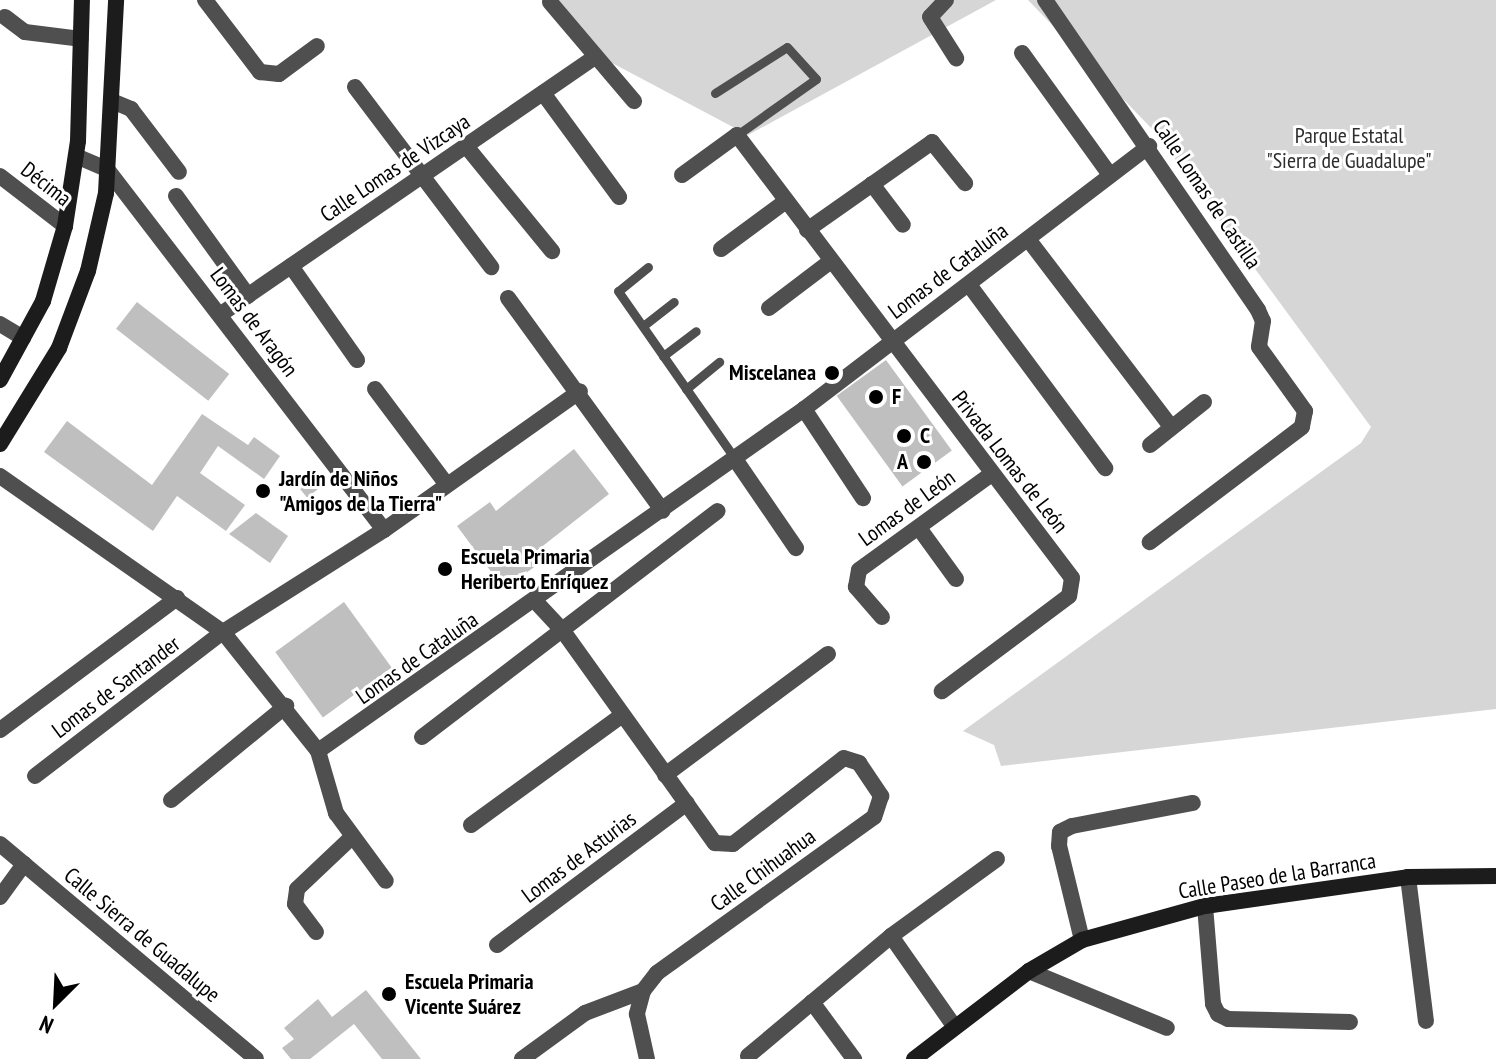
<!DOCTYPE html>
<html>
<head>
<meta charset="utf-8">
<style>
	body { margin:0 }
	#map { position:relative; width:1496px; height:1059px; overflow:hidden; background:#fff; font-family:"PT Sans Narrow",sans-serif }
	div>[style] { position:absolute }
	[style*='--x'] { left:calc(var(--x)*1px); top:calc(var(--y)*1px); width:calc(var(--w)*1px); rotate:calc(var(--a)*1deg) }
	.green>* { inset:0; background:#d6d6d6 }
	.building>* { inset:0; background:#bfbfbf; transform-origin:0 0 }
	.lane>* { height:9px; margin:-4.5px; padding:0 4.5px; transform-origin:4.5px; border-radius:4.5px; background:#4f4f4f }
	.street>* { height:16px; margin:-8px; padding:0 8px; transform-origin:8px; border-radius:8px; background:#4f4f4f }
	.secondary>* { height:16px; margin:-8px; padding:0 8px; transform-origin:8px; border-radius:8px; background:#1c1c1c }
	.dots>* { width:22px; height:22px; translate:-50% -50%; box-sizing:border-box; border:4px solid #fff; border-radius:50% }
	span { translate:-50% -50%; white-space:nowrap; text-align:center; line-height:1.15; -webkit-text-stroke:6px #fff; paint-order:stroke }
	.park-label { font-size:22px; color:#2d2d2d }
	.street-label { font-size:22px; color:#000 }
	.poi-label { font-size:22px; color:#000; font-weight:700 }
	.right { translate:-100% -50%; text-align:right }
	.left { translate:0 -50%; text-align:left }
	.north { position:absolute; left:16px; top:963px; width:80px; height:80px; -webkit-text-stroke:6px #fff; paint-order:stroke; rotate:204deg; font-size:22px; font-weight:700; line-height:32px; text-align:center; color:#000 }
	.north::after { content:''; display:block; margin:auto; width:28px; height:36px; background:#000; clip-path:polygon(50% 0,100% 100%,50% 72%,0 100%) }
</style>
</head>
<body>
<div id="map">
	<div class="green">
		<i style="clip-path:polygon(554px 0,996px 0,748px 135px,597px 55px)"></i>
		<i style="clip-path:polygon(1028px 0,1496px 0,1496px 709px,1001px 766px,994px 745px,963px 731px,1361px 443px,1371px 427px,1154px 131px)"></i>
	</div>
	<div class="building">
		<i style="left:137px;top:302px;width:117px;height:34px;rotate:38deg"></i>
		<i style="left:886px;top:360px;width:112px;height:61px;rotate:54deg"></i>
		<i style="clip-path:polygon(202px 414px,248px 445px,254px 437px,280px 456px,264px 479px,218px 446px,200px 473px,245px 505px,226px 531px,177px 496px,153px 531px,44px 452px,67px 421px,152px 485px)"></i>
		<i style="clip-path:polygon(574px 449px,609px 494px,530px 556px,537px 565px,504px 589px,457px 526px,490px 502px,496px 511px)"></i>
		<i style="left:310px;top:471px;width:19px;height:19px;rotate:51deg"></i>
		<i style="clip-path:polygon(256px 513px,288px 536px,270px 563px,229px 534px)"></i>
		<i style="left:344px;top:602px;width:81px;height:85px;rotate:54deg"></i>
		<i style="clip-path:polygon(366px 990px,421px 1059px,382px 1059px,354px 1024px,310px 1059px,291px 1059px,282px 1048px,294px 1039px,284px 1028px,318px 999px,332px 1017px)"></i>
	</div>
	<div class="lane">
		<i style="--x:715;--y:93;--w:85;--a:-32.6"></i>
		<i style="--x:787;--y:47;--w:43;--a:47.8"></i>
		<i style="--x:816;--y:79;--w:97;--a:144.7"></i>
		<i style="--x:648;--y:267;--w:38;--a:141"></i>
		<i style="--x:618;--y:291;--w:205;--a:55.1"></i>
		<i style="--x:643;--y:326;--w:39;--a:-38"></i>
		<i style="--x:663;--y:356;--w:41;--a:-37.1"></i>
		<i style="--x:686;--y:389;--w:43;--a:-39.3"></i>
	</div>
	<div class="street">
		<i style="--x:205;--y:0;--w:91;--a:52.6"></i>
		<i style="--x:260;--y:72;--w:19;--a:6"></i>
		<i style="--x:279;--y:74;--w:47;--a:-36.4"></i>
		<i style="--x:946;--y:0;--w:23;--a:133"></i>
		<i style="--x:930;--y:17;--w:49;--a:57.6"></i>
		<i style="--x:1045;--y:0;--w:376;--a:55.5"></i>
		<i style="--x:1258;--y:310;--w:12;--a:66"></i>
		<i style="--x:1263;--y:321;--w:26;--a:99"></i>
		<i style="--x:1259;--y:347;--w:79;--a:54.3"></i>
		<i style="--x:1305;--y:411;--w:16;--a:101"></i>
		<i style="--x:1302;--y:427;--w:191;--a:142.9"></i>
		<i style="--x:550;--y:2;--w:130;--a:49.7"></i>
		<i style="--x:5;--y:17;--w:25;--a:37"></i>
		<i style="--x:25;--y:32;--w:56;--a:7.1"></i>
		<i style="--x:1022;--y:53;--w:150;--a:54.2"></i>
		<i style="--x:355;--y:87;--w:226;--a:52.9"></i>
		<i style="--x:543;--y:93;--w:129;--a:53.8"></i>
		<i style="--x:112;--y:101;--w:21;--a:23"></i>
		<i style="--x:131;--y:109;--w:79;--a:52.7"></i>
		<i style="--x:466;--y:146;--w:136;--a:50.7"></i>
		<i style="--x:76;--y:156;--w:34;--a:23"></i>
		<i style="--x:107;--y:169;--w:455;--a:52.5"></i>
		<i style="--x:682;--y:175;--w:68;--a:-36"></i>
		<i style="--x:737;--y:135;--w:555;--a:52.9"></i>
		<i style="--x:1072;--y:578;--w:18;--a:99"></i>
		<i style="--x:1069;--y:596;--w:159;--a:143.2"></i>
		<i style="--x:0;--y:176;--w:82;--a:37.6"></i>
		<i style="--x:872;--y:184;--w:51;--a:52.9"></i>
		<i style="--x:176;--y:196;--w:123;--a:54.2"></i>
		<i style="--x:807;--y:230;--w:153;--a:-35.1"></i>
		<i style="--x:932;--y:142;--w:53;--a:51.2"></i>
		<i style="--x:1028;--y:239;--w:236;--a:52.7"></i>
		<i style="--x:721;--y:249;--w:81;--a:-36.4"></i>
		<i style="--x:291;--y:266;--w:115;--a:54.9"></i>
		<i style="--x:970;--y:286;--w:227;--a:53.4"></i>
		<i style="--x:508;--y:298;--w:263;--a:54"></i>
		<i style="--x:769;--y:308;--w:78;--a:-37.2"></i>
		<i style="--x:221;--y:314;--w:452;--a:-34.5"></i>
		<i style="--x:0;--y:324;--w:27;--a:31"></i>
		<i style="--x:375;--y:389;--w:120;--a:53.1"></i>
		<i style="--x:804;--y:409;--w:107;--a:56.5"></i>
		<i style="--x:1150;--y:445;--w:69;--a:-38.5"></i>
		<i style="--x:735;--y:459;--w:108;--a:55.6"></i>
		<i style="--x:0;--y:476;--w:272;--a:35"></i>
		<i style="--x:223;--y:632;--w:152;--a:51.4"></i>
		<i style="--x:318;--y:751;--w:65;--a:73.8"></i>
		<i style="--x:336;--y:813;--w:84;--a:53.7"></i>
		<i style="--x:919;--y:528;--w:63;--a:54"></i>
		<i style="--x:536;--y:602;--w:40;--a:47"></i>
		<i style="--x:563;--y:631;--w:261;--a:54.4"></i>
		<i style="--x:715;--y:843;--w:18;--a:3"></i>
		<i style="--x:733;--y:844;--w:140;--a:-37.8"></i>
		<i style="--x:844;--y:758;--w:16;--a:18"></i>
		<i style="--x:859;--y:763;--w:40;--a:56"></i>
		<i style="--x:881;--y:796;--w:22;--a:108"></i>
		<i style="--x:874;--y:817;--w:267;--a:144.3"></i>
		<i style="--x:657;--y:973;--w:23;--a:128"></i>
		<i style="--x:643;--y:991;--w:24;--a:105"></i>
		<i style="--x:637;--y:1014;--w:46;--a:77.5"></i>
		<i style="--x:882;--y:617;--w:40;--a:-131"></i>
		<i style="--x:856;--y:587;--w:17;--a:-80"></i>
		<i style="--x:859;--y:570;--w:162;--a:-35.9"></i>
		<i style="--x:0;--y:730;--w:221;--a:-36.7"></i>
		<i style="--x:422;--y:737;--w:372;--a:-37.4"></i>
		<i style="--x:318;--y:751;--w:594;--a:-35.13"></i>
		<i style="--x:804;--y:409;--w:434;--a:-37.3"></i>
		<i style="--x:665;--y:775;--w:203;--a:-36.6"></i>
		<i style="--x:35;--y:776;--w:237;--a:-37.5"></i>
		<i style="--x:223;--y:632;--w:191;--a:-32.4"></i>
		<i style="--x:384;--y:530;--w:240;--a:-35.3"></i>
		<i style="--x:171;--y:800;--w:149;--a:-39.3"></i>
		<i style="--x:471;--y:825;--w:185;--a:-36"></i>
		<i style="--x:0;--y:844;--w:334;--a:40"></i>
		<i style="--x:1408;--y:877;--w:145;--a:82.9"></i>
		<i style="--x:0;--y:897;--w:41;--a:-54"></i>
		<i style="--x:1205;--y:906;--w:98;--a:85.3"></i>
		<i style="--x:1213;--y:1004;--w:11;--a:63"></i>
		<i style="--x:1218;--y:1014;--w:11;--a:27"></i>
		<i style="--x:1228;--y:1019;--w:122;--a:1.4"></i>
		<i style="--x:316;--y:932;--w:35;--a:-127"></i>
		<i style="--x:295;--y:904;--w:15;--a:-82"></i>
		<i style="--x:297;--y:889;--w:76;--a:-43.4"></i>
		<i style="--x:891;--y:936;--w:110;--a:55"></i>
		<i style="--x:1082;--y:940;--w:97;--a:-103.7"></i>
		<i style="--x:1059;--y:846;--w:14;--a:-86"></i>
		<i style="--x:1060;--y:832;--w:13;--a:-27"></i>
		<i style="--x:1072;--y:826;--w:123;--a:-10.8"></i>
		<i style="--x:497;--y:945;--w:237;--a:-36.8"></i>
		<i style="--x:1029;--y:971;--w:149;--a:22.4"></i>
		<i style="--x:812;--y:1002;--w:71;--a:53.6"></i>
		<i style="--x:748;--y:1056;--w:187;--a:-40"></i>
		<i style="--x:891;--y:936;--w:131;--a:-36"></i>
		<i style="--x:522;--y:1059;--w:78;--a:-36.1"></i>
		<i style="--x:585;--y:1013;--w:62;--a:-20.8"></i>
	</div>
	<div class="secondary">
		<i style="--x:0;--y:380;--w:90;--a:-61.4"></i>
		<i style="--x:43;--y:301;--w:78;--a:-73.7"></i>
		<i style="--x:65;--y:226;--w:86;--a:-81.3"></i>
		<i style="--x:78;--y:141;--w:141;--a:-88.4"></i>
		<i style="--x:0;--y:444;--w:113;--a:-58.4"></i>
		<i style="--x:59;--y:348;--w:82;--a:-69.4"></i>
		<i style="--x:88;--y:271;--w:80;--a:-77"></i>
		<i style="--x:106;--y:193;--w:193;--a:-87"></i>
		<i style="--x:914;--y:1059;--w:145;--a:-37.4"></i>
		<i style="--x:1029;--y:971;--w:61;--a:-30.3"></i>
		<i style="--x:1082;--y:940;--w:128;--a:-15.5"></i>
		<i style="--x:1205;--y:906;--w:205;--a:-8.1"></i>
		<i style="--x:1408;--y:877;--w:88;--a:-0.7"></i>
	</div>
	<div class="dots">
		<i style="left:832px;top:373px;background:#000"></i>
		<i style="left:876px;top:397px;background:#000"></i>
		<i style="left:904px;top:436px;background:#000"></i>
		<i style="left:924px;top:462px;background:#000"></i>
		<i style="left:263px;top:491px;background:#000"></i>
		<i style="left:445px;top:569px;background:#000"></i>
		<i style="left:389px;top:994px;background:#000"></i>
	</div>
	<div class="park-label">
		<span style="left:1349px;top:148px">Parque Estatal<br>"Sierra de Guadalupe"</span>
	</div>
	<div class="street-label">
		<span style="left:395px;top:168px;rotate:-34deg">Calle Lomas de Vizcaya</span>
		<span style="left:46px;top:184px;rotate:38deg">Décima</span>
		<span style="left:1207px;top:194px;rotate:56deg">Calle Lomas de Castilla</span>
		<span style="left:948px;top:271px;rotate:-37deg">Lomas de Cataluña</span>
		<span style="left:254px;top:322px;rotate:53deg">Lomas de Aragón</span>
		<span style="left:1010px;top:462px;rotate:52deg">Privada Lomas de León</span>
		<span style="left:907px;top:508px;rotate:-36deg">Lomas de León</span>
		<span style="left:417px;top:658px;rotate:-35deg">Lomas de Cataluña</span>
		<span style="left:116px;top:687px;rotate:-37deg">Lomas de Santander</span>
		<span style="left:579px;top:857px;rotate:-37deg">Lomas de Asturias</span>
		<span style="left:763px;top:870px;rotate:-36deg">Calle Chihuahua</span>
		<span style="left:1277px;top:876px;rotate:-9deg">Calle Paseo de la Barranca</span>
		<span style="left:142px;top:935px;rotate:40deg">Calle Sierra de Guadalupe</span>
	</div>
	<div class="poi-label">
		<span class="right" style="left:816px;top:373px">Miscelanea</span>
		<span class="left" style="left:892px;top:397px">F</span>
		<span class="left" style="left:920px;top:436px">C</span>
		<span class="right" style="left:908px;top:462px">A</span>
		<span class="left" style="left:279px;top:491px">Jardín de Niños<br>"Amigos de la Tierra"</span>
		<span class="left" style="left:461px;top:569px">Escuela Primaria<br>Heriberto Enríquez</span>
		<span class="left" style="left:405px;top:994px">Escuela Primaria<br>Vicente Suárez</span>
	</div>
	<div class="north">N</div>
</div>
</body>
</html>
